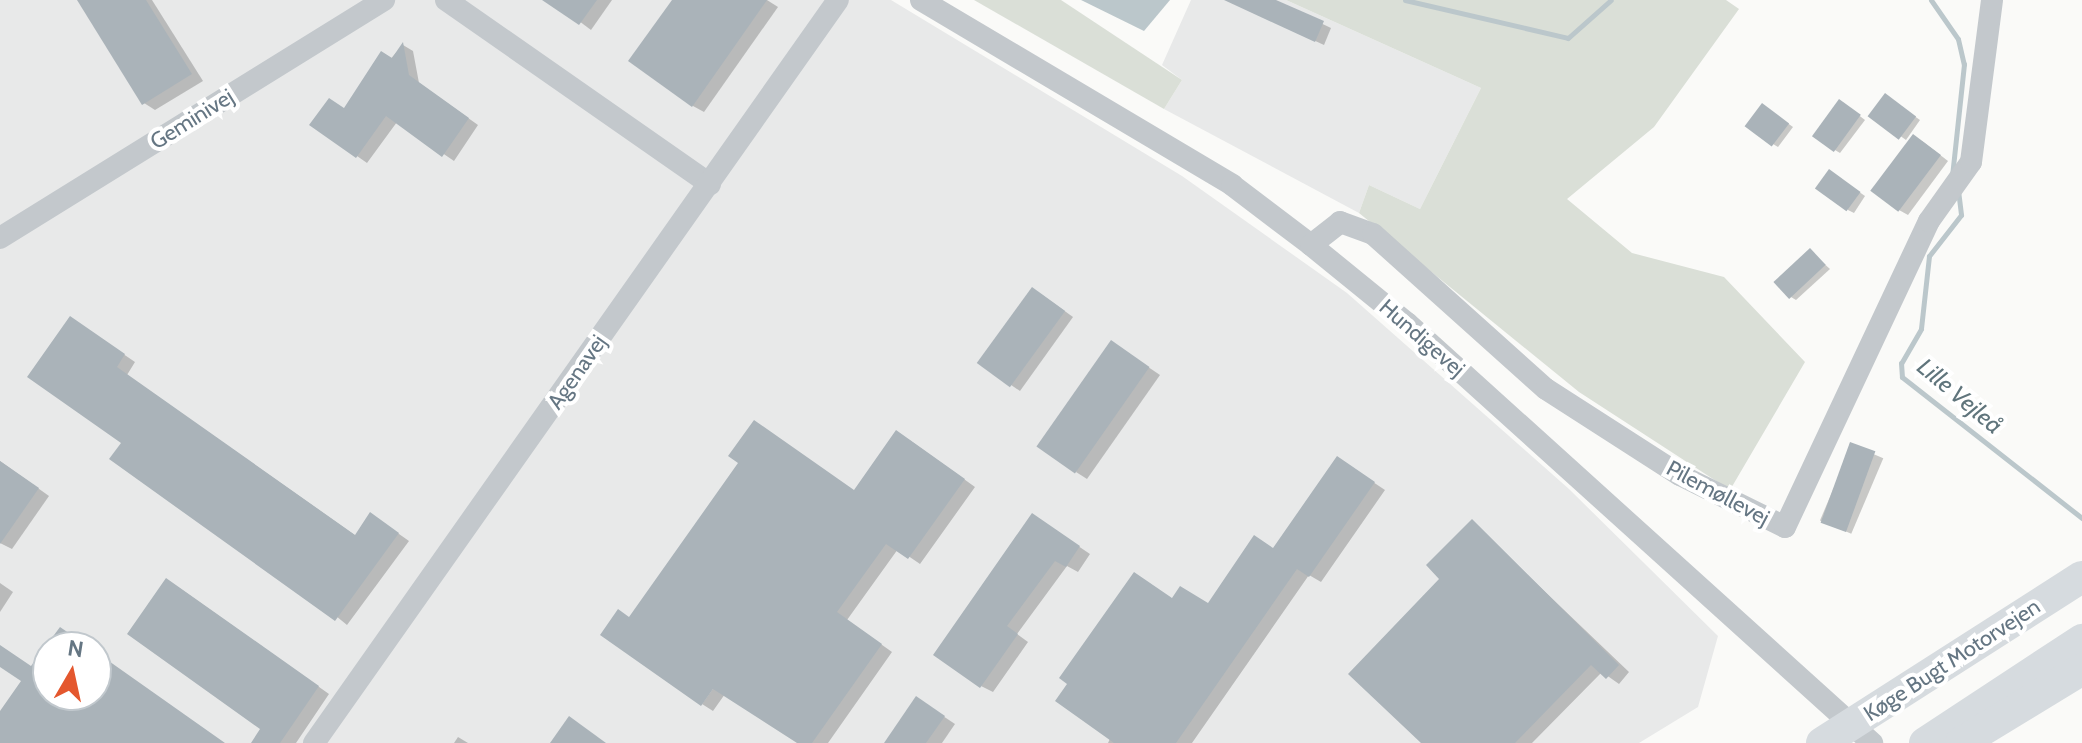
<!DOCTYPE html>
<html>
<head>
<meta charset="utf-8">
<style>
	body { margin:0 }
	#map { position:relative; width:2082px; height:743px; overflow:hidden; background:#fafaf8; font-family:Cabin,sans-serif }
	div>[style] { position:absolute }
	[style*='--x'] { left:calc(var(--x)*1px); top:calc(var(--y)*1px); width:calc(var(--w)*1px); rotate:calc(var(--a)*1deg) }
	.built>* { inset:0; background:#e8e9e9 }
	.green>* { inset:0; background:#dadfd7 }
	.water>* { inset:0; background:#bbc7cb }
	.shadow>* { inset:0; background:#0003; transform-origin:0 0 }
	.stream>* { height:5px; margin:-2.5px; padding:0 2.5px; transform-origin:2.5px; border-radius:2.5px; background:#bbc7cb }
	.building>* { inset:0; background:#aab3b9; transform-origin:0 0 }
	.minor>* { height:22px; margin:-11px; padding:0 11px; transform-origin:11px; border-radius:11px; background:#c3c8cc }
	.highway>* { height:32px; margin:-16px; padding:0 16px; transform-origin:16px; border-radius:16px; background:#d6dbdf }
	span { translate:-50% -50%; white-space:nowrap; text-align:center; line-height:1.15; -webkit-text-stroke:8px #fff; paint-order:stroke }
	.street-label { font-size:22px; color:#657683 }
	.water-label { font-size:24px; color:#60757c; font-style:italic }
	.north { position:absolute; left:32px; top:631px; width:80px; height:80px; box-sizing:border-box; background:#fff; border:2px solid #c1c8cd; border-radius:50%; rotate:9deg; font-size:22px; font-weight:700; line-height:32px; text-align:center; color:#657683 }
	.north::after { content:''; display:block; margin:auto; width:28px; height:36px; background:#e4572e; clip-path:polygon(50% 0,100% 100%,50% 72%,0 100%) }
</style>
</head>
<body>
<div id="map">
	<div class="built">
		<i style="clip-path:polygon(evenodd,0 0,891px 0,1182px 176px,1347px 293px,1569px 489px,1718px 636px,1698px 707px,1639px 743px,0 743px,0 0,48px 647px,96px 647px,96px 695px,48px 695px,48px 647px)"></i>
		<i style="clip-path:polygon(1191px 0,1286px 0,1481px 88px,1420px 209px,1369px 185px,1359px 213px,1164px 109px,1182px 80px,1162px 65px)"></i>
	</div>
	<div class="green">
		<i style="clip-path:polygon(974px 0,1061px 0,1182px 80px,1164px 109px)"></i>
		<i style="clip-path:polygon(1286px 0,1726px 0,1739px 9px,1654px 127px,1567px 199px,1632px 253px,1724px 277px,1805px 362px,1730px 490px,1579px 392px,1359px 213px,1369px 185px,1420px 209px,1481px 88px)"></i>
	</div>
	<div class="water">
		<i style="clip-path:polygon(1081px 0,1170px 0,1144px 31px)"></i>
	</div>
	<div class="shadow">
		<i style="clip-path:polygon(80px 0,152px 0,203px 81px,155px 110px,144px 103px)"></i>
		<i style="clip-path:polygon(551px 0,612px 0,591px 30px)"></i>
		<i style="clip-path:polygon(674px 0,767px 0,778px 7px,704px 112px,693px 106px)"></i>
		<i style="clip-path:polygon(1227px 0,1272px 0,1331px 28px,1324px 45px)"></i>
		<i style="clip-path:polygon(403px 45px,413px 51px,419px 83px,478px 125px,454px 161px,397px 122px,367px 163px,357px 156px,345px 110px)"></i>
		<i style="clip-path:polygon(1890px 99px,1920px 120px,1906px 140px,1871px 115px)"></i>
		<i style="clip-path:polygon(1844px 104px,1865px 120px,1840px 153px,1835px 150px)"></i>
		<i style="clip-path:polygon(1768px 109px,1793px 127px,1778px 147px,1773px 144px)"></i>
		<i style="clip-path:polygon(1922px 141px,1948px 161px,1908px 215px,1899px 210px)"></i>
		<i style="clip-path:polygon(1835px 175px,1865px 196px,1854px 213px,1848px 210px)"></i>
		<i style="clip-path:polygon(1810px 251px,1830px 269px,1796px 300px,1791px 297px)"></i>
		<i style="clip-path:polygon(1041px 294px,1073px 317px,1020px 391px,979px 363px)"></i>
		<i style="clip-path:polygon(82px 326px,135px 362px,127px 375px,356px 536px,382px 522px,409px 541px,347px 625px,123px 442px)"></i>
		<i style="clip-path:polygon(1123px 350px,1160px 375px,1087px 479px,1076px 472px)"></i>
		<i style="clip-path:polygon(908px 439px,975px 487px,920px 564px,898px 549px,847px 620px,892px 652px,828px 743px,800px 743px,725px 694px,713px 711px,702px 704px,855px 492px)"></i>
		<i style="left:1852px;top:445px;width:34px;height:82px;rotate:23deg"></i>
		<i style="clip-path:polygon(0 461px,49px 496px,12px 549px,0 543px)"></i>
		<i style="clip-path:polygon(1349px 466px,1385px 490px,1321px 582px,1309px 575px,1192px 743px,1108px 743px,1174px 600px,1209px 605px,1274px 550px)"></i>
		<i style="clip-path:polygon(1472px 522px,1629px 672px,1619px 684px,1602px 672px,1532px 743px,1424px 743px)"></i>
		<i style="clip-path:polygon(1044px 523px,1090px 554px,1078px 572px,1067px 566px,1017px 634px,1028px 642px,993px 692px,981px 686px)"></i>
		<i style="clip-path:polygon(0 583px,13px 592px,0 612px)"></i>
		<i style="clip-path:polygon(178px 587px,329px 694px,296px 743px,258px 743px,263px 729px)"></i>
		<i style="clip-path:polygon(928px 706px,955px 724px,942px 743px,886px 743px)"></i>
		<i style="clip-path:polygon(458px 737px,468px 743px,454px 743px)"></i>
	</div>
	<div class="stream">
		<i style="--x:1405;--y:0;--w:167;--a:13.1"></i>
		<i style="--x:1568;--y:38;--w:57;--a:-41.5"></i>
		<i style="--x:1931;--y:0;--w:47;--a:55.3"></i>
		<i style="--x:1958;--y:39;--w:26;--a:77"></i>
		<i style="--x:1964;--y:64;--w:114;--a:96.1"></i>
		<i style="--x:1958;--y:190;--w:25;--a:83"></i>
		<i style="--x:1961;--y:215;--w:52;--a:128"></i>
		<i style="--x:1929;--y:256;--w:73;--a:96.3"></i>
		<i style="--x:1921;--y:329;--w:39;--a:120"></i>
		<i style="--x:1901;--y:363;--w:14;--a:86"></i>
		<i style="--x:1902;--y:377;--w:229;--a:38.1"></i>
	</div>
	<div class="building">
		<i style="clip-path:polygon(77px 0,146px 0,192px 74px,142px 105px)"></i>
		<i style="clip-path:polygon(542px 0,597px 0,579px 25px)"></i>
		<i style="clip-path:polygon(672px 0,767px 0,692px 107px,628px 61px)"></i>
		<i style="clip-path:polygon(1224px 0,1276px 0,1324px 21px,1315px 42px)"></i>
		<i style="clip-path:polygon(403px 42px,409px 75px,469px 118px,442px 157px,386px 116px,356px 158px,309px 125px,329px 98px,344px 108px,381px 51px,392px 58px)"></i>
		<i style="left:1885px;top:93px;width:39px;height:29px;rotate:37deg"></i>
		<i style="left:1839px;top:99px;width:27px;height:46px;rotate:36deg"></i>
		<i style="left:1762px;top:103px;width:34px;height:29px;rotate:37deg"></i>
		<i style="left:1913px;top:134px;width:35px;height:71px;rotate:37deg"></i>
		<i style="left:1829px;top:169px;width:39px;height:24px;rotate:36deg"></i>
		<i style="left:1810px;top:248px;width:23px;height:50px;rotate:47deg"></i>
		<i style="left:1032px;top:287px;width:41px;height:94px;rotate:36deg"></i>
		<i style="clip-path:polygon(70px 316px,125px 354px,117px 367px,355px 535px,370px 512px,399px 533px,335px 621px,109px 459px,121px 443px,27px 377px)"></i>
		<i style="left:1111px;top:340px;width:47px;height:130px;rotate:35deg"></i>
		<i style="clip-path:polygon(754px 420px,854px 490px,896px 430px,965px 479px,908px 559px,886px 544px,837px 612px,882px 644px,812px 743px,797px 743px,713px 689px,701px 706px,600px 635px,618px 609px,629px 617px,738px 463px,728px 456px)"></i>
		<i style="left:1850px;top:442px;width:27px;height:86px;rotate:20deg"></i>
		<i style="clip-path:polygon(1337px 456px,1375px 482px,1309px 577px,1297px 569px,1176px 743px,1114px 743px,1055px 701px,1067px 684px,1059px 678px,1134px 572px,1172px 598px,1180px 586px,1208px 603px,1254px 535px,1273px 548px)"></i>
		<i style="clip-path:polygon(0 461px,39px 488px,0 544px)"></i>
		<i style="clip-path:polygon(1032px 513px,1080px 546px,1066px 567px,1055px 561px,1007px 626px,1018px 634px,980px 688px,933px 655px)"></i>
		<i style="clip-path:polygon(1472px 519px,1619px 665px,1606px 679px,1591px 665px,1515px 743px,1421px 743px,1348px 674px,1439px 579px,1426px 565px)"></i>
		<i style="clip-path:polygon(166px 578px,319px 686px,280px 743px,251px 743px,260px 729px,127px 634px)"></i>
		<i style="clip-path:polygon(60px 627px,89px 647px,48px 647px,48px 695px,96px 695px,96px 652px,225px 743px,0 743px,0 711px,21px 681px,0 667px,0 645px,31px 666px)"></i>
		<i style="clip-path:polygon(916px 696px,945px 716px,926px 743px,884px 743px)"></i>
		<i style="clip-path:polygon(569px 716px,606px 743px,550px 743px)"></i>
	</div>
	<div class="minor">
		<i style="--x:446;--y:0;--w:322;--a:34.9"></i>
		<i style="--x:921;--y:0;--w:362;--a:30.7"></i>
		<i style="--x:1232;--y:185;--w:99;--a:37.2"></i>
		<i style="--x:1311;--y:245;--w:124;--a:39.1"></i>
		<i style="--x:1407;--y:323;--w:627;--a:42.09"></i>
		<i style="--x:0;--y:238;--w:452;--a:-31.8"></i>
		<i style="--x:1311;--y:245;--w:37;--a:-38"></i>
		<i style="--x:1340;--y:222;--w:35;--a:20"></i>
		<i style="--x:1373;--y:234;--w:232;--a:41.9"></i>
		<i style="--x:1546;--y:389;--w:159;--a:32.7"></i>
		<i style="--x:1680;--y:475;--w:117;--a:26.3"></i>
		<i style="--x:1785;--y:527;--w:338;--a:-64.8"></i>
		<i style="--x:1929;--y:221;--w:72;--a:-54.6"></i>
		<i style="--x:1971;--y:162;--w:163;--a:-82.6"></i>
		<i style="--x:314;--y:743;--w:909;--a:-54.81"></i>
	</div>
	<div class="highway">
		<i style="--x:1822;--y:743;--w:308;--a:-32.6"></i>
		<i style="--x:1925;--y:743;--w:188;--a:-33.3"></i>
		<i style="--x:1961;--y:743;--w:142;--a:-31.4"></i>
	</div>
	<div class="street-label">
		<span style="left:192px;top:119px;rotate:-32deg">Geminivej</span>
		<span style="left:1422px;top:338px;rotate:41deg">Hundigevej</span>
		<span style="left:577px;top:372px;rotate:-55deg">Agenavej</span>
		<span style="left:1718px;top:493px;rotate:28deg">Pilemøllevej</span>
		<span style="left:1952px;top:660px;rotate:-33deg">Køge Bugt Motorvejen</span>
	</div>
	<div class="water-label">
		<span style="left:1960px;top:396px;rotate:40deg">Lille Vejleå</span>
	</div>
	<div class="north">N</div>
</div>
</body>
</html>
